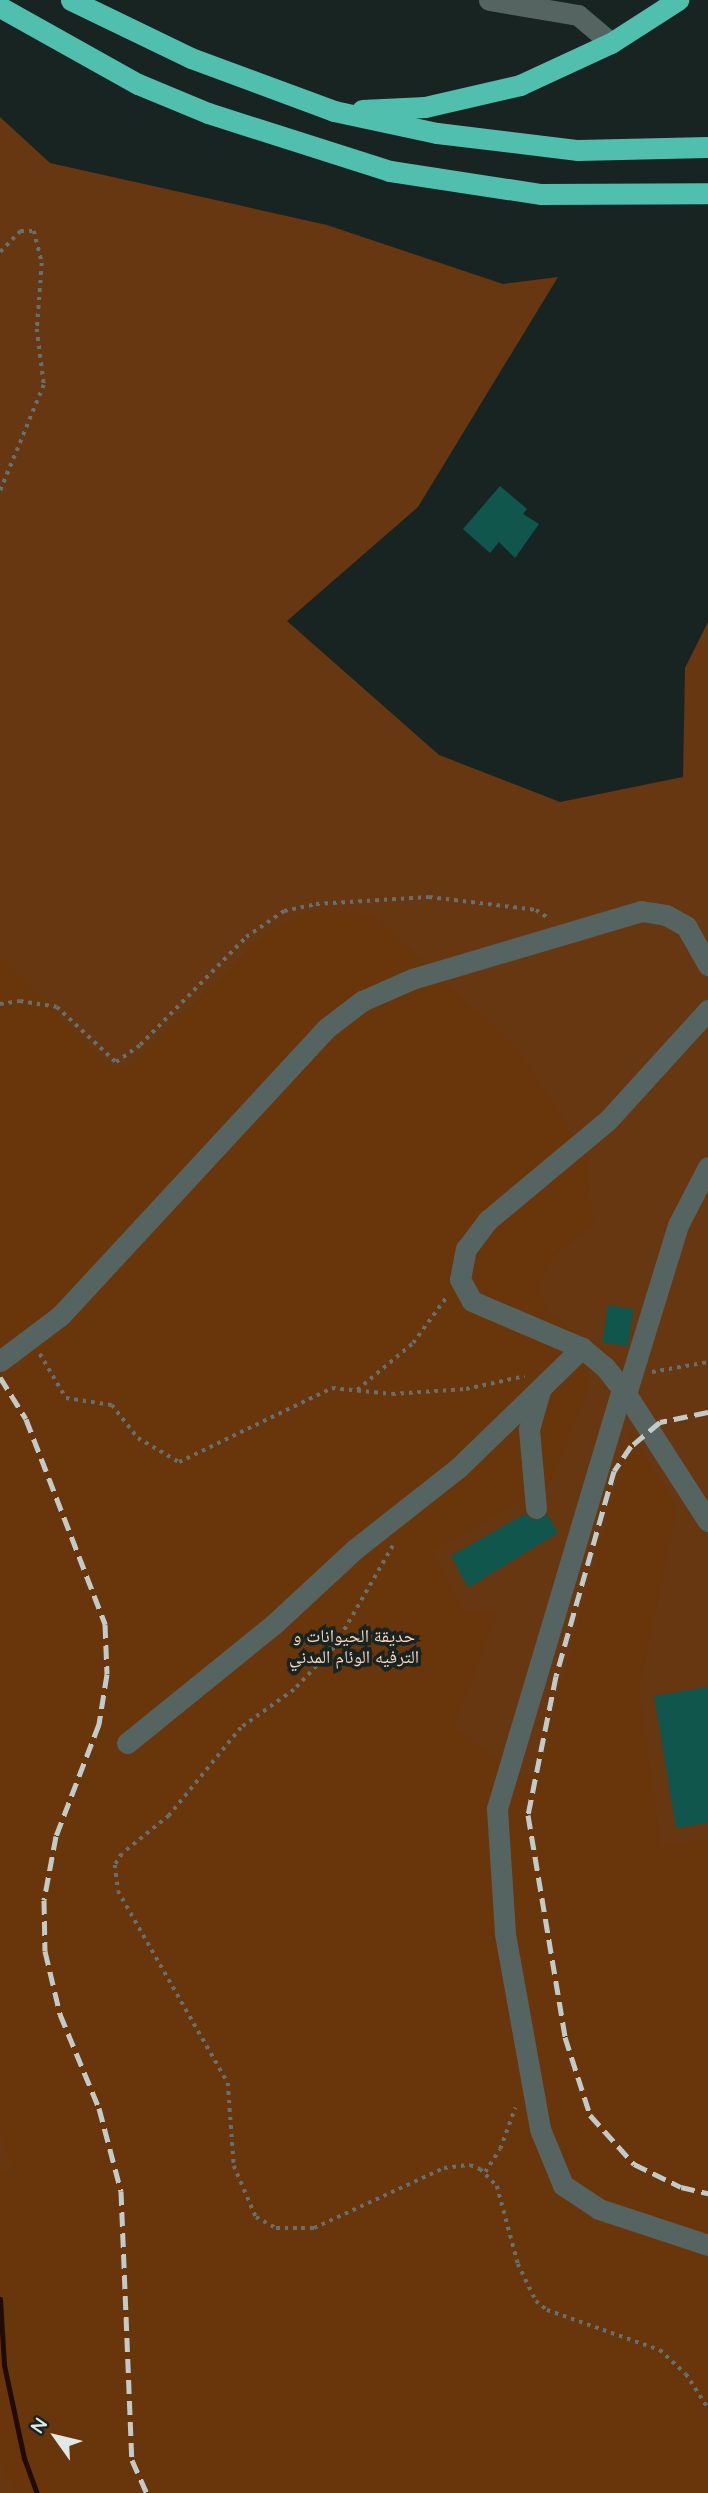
<!DOCTYPE html>
<html>
<head>
<meta charset="utf-8">
<style>
	body { margin:0 }
	#map { position:relative; width:708px; height:2493px; overflow:hidden; background:#182422; font-family:Quicksand,"Noto Naskh Arabic",sans-serif }
	div>[style] { position:absolute }
	[style*='--x'] { left:calc(var(--x)*1px); top:calc(var(--y)*1px); width:calc(var(--w)*1px); rotate:calc(var(--a)*1deg) }
	.green>* { inset:0; background:#673712 }
	.forest>* { inset:0; background:#69350a }
	.stream>* { height:5px; margin:-2.5px; padding:0 2.5px; transform-origin:2.5px; border-radius:2.5px; background:#220c01 }
	.building>* { inset:0; background:#10564d; transform-origin:0 0 }
	.path>* { height:3.5px; margin-top:-1.75px; transform-origin:0; background:repeating-linear-gradient(90deg,#66706e 0 3.5px,transparent 0 8.5px) }
	.minor>* { height:21px; margin:-10.5px; padding:0 10.5px; transform-origin:10.5px; border-radius:10.5px; background:#566461 }
	.highway>* { height:21px; margin:-10.5px; padding:0 10.5px; transform-origin:10.5px; border-radius:10.5px; background:#50bfae }
	.rail>* { height:5px; margin-top:-2.5px; transform-origin:0; background:repeating-linear-gradient(90deg,#c3cbc9 0 14px,transparent 0 21px) }
	span { translate:-50% -50%; white-space:nowrap; text-align:center; line-height:1.15; -webkit-text-stroke:7px #182422; paint-order:stroke }
	.park-label { font-size:18px; color:#ffd6bc }
	.north { position:absolute; left:21px; top:2402px; width:70px; height:70px; -webkit-text-stroke:5px #182422; paint-order:stroke; rotate:304deg; font-size:19px; font-weight:700; line-height:28px; text-align:center; color:#e1e9e7 }
	.north::after { content:''; display:block; margin:auto; width:24px; height:32px; background:#e1e9e7; clip-path:polygon(50% 0,100% 100%,50% 72%,0 100%) }
</style>
</head>
<body>
<div id="map">
	<div class="green">
		<i style="clip-path:polygon(0 117px,50px 163px,327px 225px,503px 284px,558px 277px,418px 507px,287px 621px,439px 755px,560px 802px,683px 777px,685px 668px,708px 622px,708px 2493px,0 2493px)"></i>
	</div>
	<div class="forest">
		<i style="clip-path:polygon(307px 912px,373px 915px,520px 1052px,585px 1154px,593px 1224px,552px 1257px,537px 1291px,547px 1310px,575px 1334px,590px 1359px,590px 1384px,549px 1485px,431px 1551px,464px 1611px,498px 1610px,453px 1728px,534px 1784px,631px 1432px,677px 1509px,639px 1690px,661px 1846px,708px 1840px,708px 2493px,16px 2493px,0 2462px,0 2169px,16px 2177px,0 2132px,0 956px,114px 1072px,135px 1062px,267px 933px)"></i>
	</div>
	<div class="stream">
		<i style="--x:0;--y:2299;--w:66;--a:86.5"></i>
		<i style="--x:4;--y:2365;--w:95;--a:77.9"></i>
		<i style="--x:24;--y:2458;--w:37;--a:70"></i>
	</div>
	<div class="building">
		<i style="clip-path:polygon(500px 486px,527px 509px,523px 514px,539px 524px,515px 558px,499px 542px,490px 553px,463px 529px)"></i>
		<i style="left:608px;top:1305px;width:26px;height:38px;rotate:9deg"></i>
		<i style="clip-path:polygon(525px 1514px,536px 1521px,547px 1514px,558px 1533px,468px 1588px,451px 1556px)"></i>
		<i style="clip-path:polygon(708px 1687px,708px 1823px,676px 1828px,654px 1696px)"></i>
	</div>
	<div class="path">
		<i style="--x:0;--y:252;--w:29;--a:-46"></i>
		<i style="--x:20;--y:231;--w:14;--a:0"></i>
		<i style="--x:34;--y:231;--w:33;--a:76"></i>
		<i style="--x:42;--y:263;--w:66;--a:94.3"></i>
		<i style="--x:37;--y:329;--w:56;--a:82.9"></i>
		<i style="--x:44;--y:385;--w:116;--a:112.4"></i>
		<i style="--x:0;--y:1004;--w:20;--a:-9"></i>
		<i style="--x:20;--y:1001;--w:37;--a:9"></i>
		<i style="--x:57;--y:1007;--w:81;--a:43"></i>
		<i style="--x:116;--y:1062;--w:29;--a:-35"></i>
		<i style="--x:140;--y:1045;--w:151;--a:-45.5"></i>
		<i style="--x:246;--y:937;--w:46;--a:-34.4"></i>
		<i style="--x:284;--y:911;--w:33;--a:-12"></i>
		<i style="--x:316;--y:904;--w:113;--a:-3.5"></i>
		<i style="--x:429;--y:897;--w:108;--a:6.9"></i>
		<i style="--x:536;--y:910;--w:17;--a:33"></i>
		<i style="--x:40;--y:1354;--w:51;--a:59.4"></i>
		<i style="--x:66;--y:1398;--w:47;--a:8.7"></i>
		<i style="--x:112;--y:1405;--w:42;--a:51.8"></i>
		<i style="--x:138;--y:1438;--w:48;--a:30.3"></i>
		<i style="--x:179;--y:1462;--w:170;--a:-25.8"></i>
		<i style="--x:332;--y:1388;--w:60;--a:5.7"></i>
		<i style="--x:392;--y:1394;--w:74;--a:-3.9"></i>
		<i style="--x:466;--y:1389;--w:60;--a:-12.4"></i>
		<i style="--x:652;--y:1372;--w:57;--a:-10.1"></i>
		<i style="--x:357;--y:1390;--w:73;--a:-40"></i>
		<i style="--x:413;--y:1343;--w:59;--a:-53.9"></i>
		<i style="--x:393;--y:1546;--w:118;--a:120"></i>
		<i style="--x:334;--y:1648;--w:58;--a:133.6"></i>
		<i style="--x:294;--y:1690;--w:65;--a:144.4"></i>
		<i style="--x:241;--y:1728;--w:114;--a:129.3"></i>
		<i style="--x:169;--y:1816;--w:60;--a:141"></i>
		<i style="--x:122;--y:1854;--w:13;--a:122"></i>
		<i style="--x:115;--y:1865;--w:26;--a:83"></i>
		<i style="--x:118;--y:1891;--w:221;--a:60.2"></i>
		<i style="--x:228;--y:2083;--w:83;--a:85.9"></i>
		<i style="--x:234;--y:2166;--w:56;--a:66.7"></i>
		<i style="--x:256;--y:2217;--w:23;--a:29"></i>
		<i style="--x:276;--y:2228;--w:38;--a:0"></i>
		<i style="--x:314;--y:2228;--w:143;--a:-24.8"></i>
		<i style="--x:444;--y:2168;--w:26;--a:-7"></i>
		<i style="--x:470;--y:2165;--w:11;--a:22"></i>
		<i style="--x:480;--y:2169;--w:24;--a:45"></i>
		<i style="--x:497;--y:2186;--w:81;--a:74.9"></i>
		<i style="--x:518;--y:2264;--w:41;--a:64.1"></i>
		<i style="--x:536;--y:2301;--w:14;--a:39"></i>
		<i style="--x:547;--y:2310;--w:120;--a:19.5"></i>
		<i style="--x:660;--y:2350;--w:35;--a:43"></i>
		<i style="--x:686;--y:2374;--w:40;--a:57.1"></i>
		<i style="--x:485;--y:2172;--w:27;--a:-57"></i>
		<i style="--x:500;--y:2149;--w:44;--a:-69.9"></i>
	</div>
	<div class="minor">
		<i style="--x:489;--y:0;--w:90;--a:9.6"></i>
		<i style="--x:578;--y:15;--w:43;--a:40.3"></i>
		<i style="--x:582;--y:1348;--w:30;--a:40"></i>
		<i style="--x:605;--y:1367;--w:34;--a:52"></i>
		<i style="--x:626;--y:1394;--w:151;--a:57.2"></i>
		<i style="--x:0;--y:1361;--w:75;--a:-36.9"></i>
		<i style="--x:60;--y:1316;--w:394;--a:-47.2"></i>
		<i style="--x:328;--y:1027;--w:43;--a:-37.4"></i>
		<i style="--x:362;--y:1001;--w:55;--a:-23.7"></i>
		<i style="--x:412;--y:979;--w:239;--a:-16.5"></i>
		<i style="--x:641;--y:911;--w:25;--a:9"></i>
		<i style="--x:666;--y:915;--w:23;--a:29"></i>
		<i style="--x:686;--y:926;--w:45;--a:60.6"></i>
		<i style="--x:622;--y:1389;--w:438;--a:106.6"></i>
		<i style="--x:497;--y:1809;--w:125;--a:86.3"></i>
		<i style="--x:505;--y:1934;--w:198;--a:79.8"></i>
		<i style="--x:540;--y:2129;--w:61;--a:67.7"></i>
		<i style="--x:563;--y:2185;--w:43;--a:33.7"></i>
		<i style="--x:599;--y:2209;--w:115;--a:18.3"></i>
		<i style="--x:626;--y:1394;--w:177;--a:-72.9"></i>
		<i style="--x:678;--y:1225;--w:65;--a:-62.7"></i>
		<i style="--x:536;--y:1508;--w:79;--a:-95.1"></i>
		<i style="--x:529;--y:1429;--w:40;--a:-74"></i>
		<i style="--x:127;--y:1743;--w:189;--a:-39"></i>
		<i style="--x:274;--y:1624;--w:110;--a:-42.8"></i>
		<i style="--x:355;--y:1549;--w:131;--a:-38.2"></i>
		<i style="--x:458;--y:1468;--w:173;--a:-44.1"></i>
		<i style="--x:582;--y:1348;--w:120;--a:-156.9"></i>
		<i style="--x:472;--y:1301;--w:25;--a:-119"></i>
		<i style="--x:460;--y:1279;--w:31;--a:-79"></i>
		<i style="--x:466;--y:1249;--w:36;--a:-53"></i>
		<i style="--x:488;--y:1220;--w:156;--a:-39.8"></i>
		<i style="--x:608;--y:1120;--w:149;--a:-47.7"></i>
	</div>
	<div class="highway">
		<i style="--x:71;--y:0;--w:133;--a:25.8"></i>
		<i style="--x:191;--y:58;--w:153;--a:20.3"></i>
		<i style="--x:334;--y:111;--w:105;--a:12.1"></i>
		<i style="--x:437;--y:133;--w:142;--a:6.9"></i>
		<i style="--x:578;--y:150;--w:130;--a:-1.3"></i>
		<i style="--x:0;--y:7;--w:158;--a:29.2"></i>
		<i style="--x:138;--y:84;--w:76;--a:22.5"></i>
		<i style="--x:208;--y:113;--w:191;--a:17.7"></i>
		<i style="--x:390;--y:171;--w:153;--a:8.7"></i>
		<i style="--x:541;--y:194;--w:167;--a:-0.3"></i>
		<i style="--x:362;--y:110;--w:63;--a:-2.7"></i>
		<i style="--x:425;--y:107;--w:98;--a:-13"></i>
		<i style="--x:520;--y:85;--w:100;--a:-24.8"></i>
		<i style="--x:611;--y:43;--w:80;--a:-32.7"></i>
	</div>
	<div class="rail">
		<i style="--x:0;--y:1377;--w:49;--a:58.2"></i>
		<i style="--x:26;--y:1419;--w:220;--a:68.9"></i>
		<i style="--x:105;--y:1624;--w:50;--a:87.7"></i>
		<i style="--x:107;--y:1674;--w:51;--a:99.1"></i>
		<i style="--x:99;--y:1724;--w:120;--a:111"></i>
		<i style="--x:56;--y:1836;--w:65;--a:100.6"></i>
		<i style="--x:44;--y:1900;--w:51;--a:88.9"></i>
		<i style="--x:45;--y:1951;--w:65;--a:76.6"></i>
		<i style="--x:60;--y:2014;--w:102;--a:67.5"></i>
		<i style="--x:99;--y:2108;--w:86;--a:75.2"></i>
		<i style="--x:121;--y:2191;--w:269;--a:87.7"></i>
		<i style="--x:132;--y:2460;--w:36;--a:66"></i>
		<i style="--x:708;--y:1412;--w:49;--a:168.2"></i>
		<i style="--x:660;--y:1422;--w:38;--a:140"></i>
		<i style="--x:631;--y:1446;--w:30;--a:124"></i>
		<i style="--x:614;--y:1471;--w:213;--a:105.8"></i>
		<i style="--x:556;--y:1676;--w:142;--a:101.4"></i>
		<i style="--x:528;--y:1815;--w:225;--a:80.5"></i>
		<i style="--x:565;--y:2037;--w:82;--a:72.2"></i>
		<i style="--x:590;--y:2115;--w:66;--a:48.1"></i>
		<i style="--x:634;--y:2164;--w:52;--a:26.1"></i>
		<i style="--x:681;--y:2187;--w:28;--a:13"></i>
	</div>
	<div class="park-label">
		<span style="left:354px;top:1647px">حديقة الحيوانات و<br>الترفيه الوئام المدني</span>
	</div>
	<div class="north">N</div>
</div>
</body>
</html>
